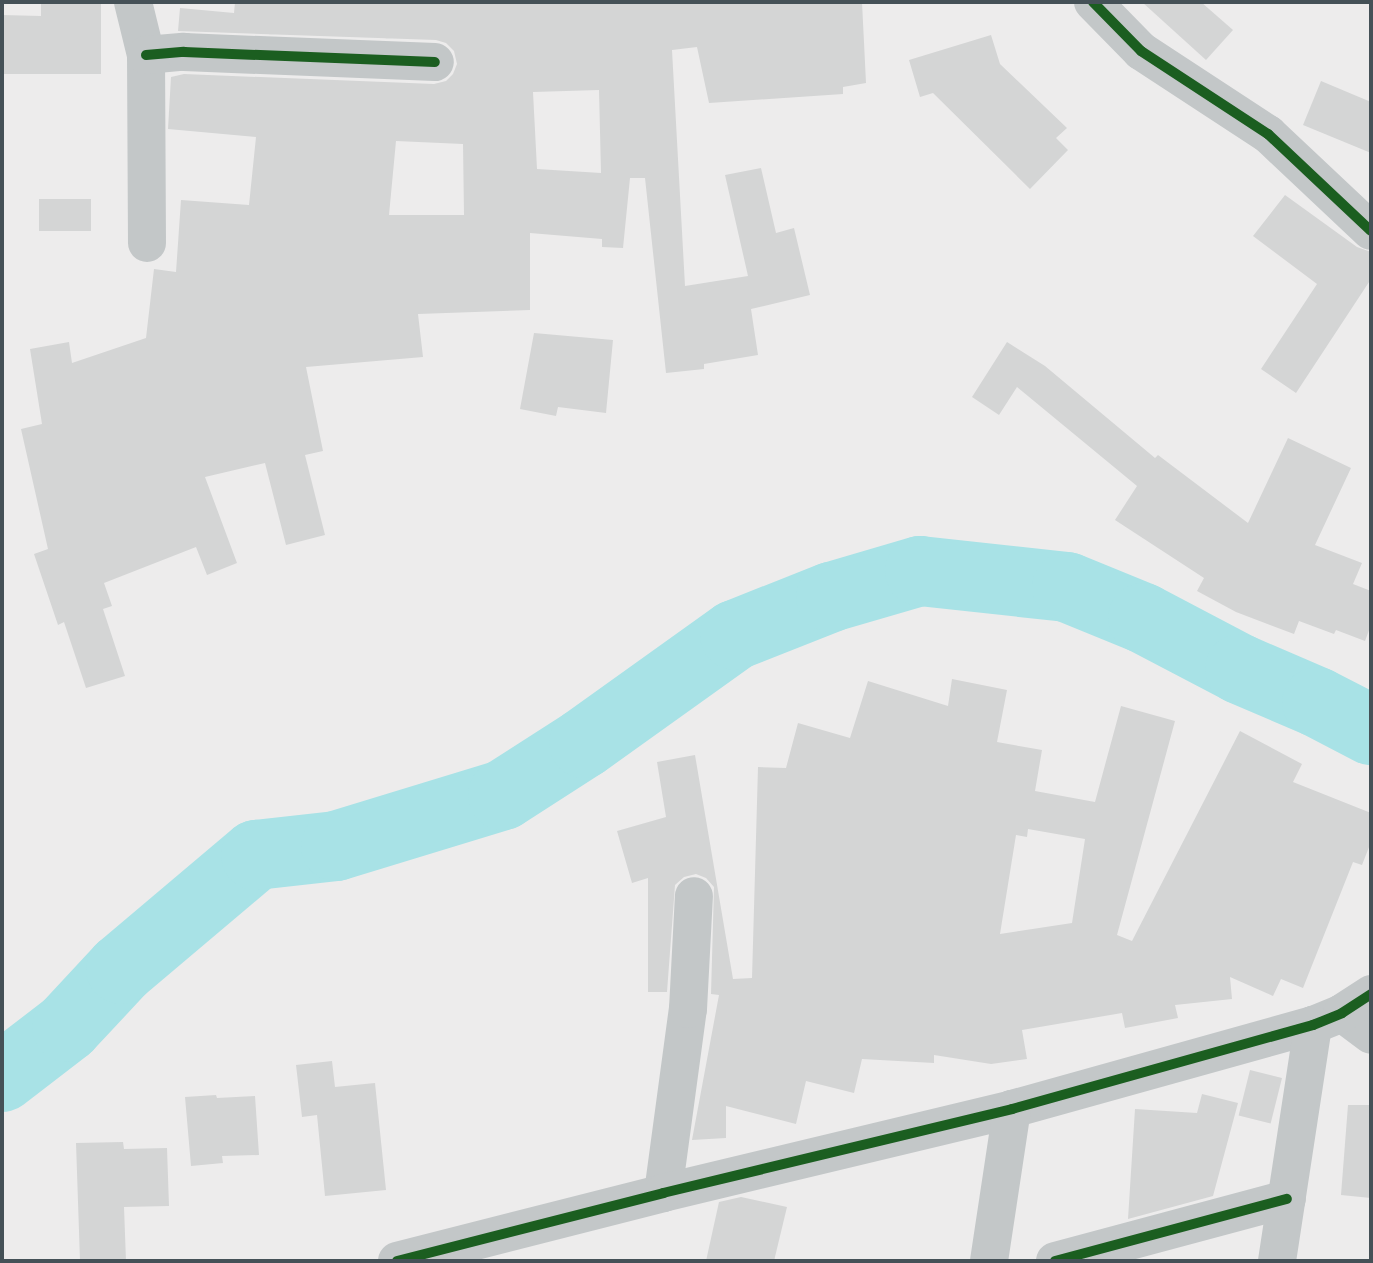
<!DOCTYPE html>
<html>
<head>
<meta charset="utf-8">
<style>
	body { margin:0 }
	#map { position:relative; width:1373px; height:1263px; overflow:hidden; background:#edecec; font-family:Rubik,sans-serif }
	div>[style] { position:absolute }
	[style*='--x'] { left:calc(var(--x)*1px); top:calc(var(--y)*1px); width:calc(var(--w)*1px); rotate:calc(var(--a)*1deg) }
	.river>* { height:70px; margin:-35px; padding:0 35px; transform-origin:35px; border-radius:35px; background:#a8e2e6 }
	.building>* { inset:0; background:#d4d5d5; transform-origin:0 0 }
	.minor>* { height:38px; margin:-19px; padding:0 19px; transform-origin:19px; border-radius:19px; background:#c3c7c8 }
	.cycleway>* { height:10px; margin:-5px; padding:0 5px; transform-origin:5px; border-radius:5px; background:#1b5e20 }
	span { translate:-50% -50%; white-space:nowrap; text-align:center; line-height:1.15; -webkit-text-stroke:5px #fff; paint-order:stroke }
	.frame { position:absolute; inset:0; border:4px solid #455157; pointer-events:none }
</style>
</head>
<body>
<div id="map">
	<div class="river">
		<i style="--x:2;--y:1077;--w:82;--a:-37.6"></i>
		<i style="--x:67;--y:1027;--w:79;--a:-47"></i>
		<i style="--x:121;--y:969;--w:177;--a:-40.2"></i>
		<i style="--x:256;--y:855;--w:81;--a:-6.4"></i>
		<i style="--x:336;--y:846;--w:175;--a:-17"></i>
		<i style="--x:503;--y:795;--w:96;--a:-32.7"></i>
		<i style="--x:584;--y:743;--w:186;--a:-35.6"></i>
		<i style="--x:735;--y:635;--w:103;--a:-21.6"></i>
		<i style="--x:831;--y:597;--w:93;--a:-16.3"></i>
		<i style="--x:920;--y:571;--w:148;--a:6.2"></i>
		<i style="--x:1067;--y:587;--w:82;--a:22.2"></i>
		<i style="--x:1143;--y:618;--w:110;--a:27.7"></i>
		<i style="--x:1240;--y:669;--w:84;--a:23.2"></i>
		<i style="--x:1317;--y:702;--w:61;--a:27.4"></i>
	</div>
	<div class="building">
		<i style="clip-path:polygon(evenodd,235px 2px,862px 2px,866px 83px,843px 87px,843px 94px,709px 103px,697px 47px,672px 50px,685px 286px,748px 276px,725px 175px,761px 168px,776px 233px,794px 228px,810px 295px,751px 309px,758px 355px,704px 364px,704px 369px,666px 373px,645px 178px,630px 178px,623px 248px,602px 247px,602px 239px,530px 233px,530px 310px,418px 314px,423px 357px,306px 367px,323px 451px,305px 455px,325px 535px,286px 545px,265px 463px,205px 477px,237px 563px,207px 575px,196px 547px,104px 583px,112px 606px,103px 609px,125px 676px,86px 688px,64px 622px,58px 625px,34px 554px,48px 549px,21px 429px,42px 424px,30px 349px,69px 342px,72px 363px,146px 338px,154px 269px,176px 272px,181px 200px,249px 205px,256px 137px,168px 129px,171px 77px,184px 74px,434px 84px,446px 81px,453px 74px,457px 64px,454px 51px,446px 43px,436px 40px,178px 31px,180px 8px,234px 13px,235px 2px,599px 90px,601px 173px,537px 169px,533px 92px,599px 90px,235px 2px,396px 141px,463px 144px,464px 215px,389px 215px,396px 141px)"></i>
		<i style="clip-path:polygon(1142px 2px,1201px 2px,1233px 30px,1206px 60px)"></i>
		<i style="clip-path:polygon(41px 3px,101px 4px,101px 74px,2px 74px,2px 15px,41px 16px)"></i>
		<i style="clip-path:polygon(991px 35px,1000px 64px,1067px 128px,1056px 138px,1068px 150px,1030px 189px,933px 93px,920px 97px,909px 60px)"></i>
		<i style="clip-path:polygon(1321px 81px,1371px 102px,1371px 153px,1303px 125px)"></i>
		<i style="clip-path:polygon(1285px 195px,1357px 247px,1371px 252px,1371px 279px,1296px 393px,1261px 369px,1317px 284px,1253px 236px)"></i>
		<i style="left:39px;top:199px;width:52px;height:32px"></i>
		<i style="clip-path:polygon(534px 333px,613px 340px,606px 413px,558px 407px,556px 416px,520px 409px)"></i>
		<i style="clip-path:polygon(1007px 342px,1045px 366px,1155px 458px,1158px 455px,1248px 523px,1288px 438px,1351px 468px,1315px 545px,1362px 563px,1353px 584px,1371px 591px,1371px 625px,1365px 641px,1336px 630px,1334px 634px,1299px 621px,1294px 634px,1236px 612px,1197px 591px,1204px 578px,1115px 520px,1137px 486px,1017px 387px,999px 415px,972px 397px)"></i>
		<i style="clip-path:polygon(evenodd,952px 679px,1007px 690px,997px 742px,1042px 750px,1035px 791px,1095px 802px,1121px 706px,1175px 721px,1117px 935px,1132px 941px,1240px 731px,1302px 764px,1293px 782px,1371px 813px,1371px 842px,1362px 865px,1353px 862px,1303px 988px,1281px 979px,1273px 996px,1230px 977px,1232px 999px,1175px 1005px,1178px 1018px,1125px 1028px,1122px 1013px,1022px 1030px,1027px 1059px,991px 1064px,934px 1055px,934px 1063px,862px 1059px,854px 1093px,806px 1081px,796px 1124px,726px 1106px,726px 1138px,692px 1140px,719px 995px,711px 994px,714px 887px,706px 878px,696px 874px,684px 877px,675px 885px,667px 992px,648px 992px,648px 878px,632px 883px,617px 831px,666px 817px,657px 762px,695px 755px,733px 979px,752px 978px,758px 767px,786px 768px,798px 723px,850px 738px,868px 681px,948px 706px,952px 679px,1028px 829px,1085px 839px,1072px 923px,1000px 934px,1016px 835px,1027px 837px,1028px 829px)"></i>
		<i style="clip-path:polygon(332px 1061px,335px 1087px,375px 1083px,386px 1190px,325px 1196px,317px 1115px,302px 1117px,296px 1065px)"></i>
		<i style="left:1250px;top:1070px;width:33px;height:47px;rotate:14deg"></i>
		<i style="clip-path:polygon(1202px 1094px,1238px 1103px,1213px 1196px,1128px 1219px,1135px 1109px,1197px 1113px)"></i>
		<i style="clip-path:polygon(216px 1095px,217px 1098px,255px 1096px,259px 1155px,222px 1156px,223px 1163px,191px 1166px,185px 1097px)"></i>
		<i style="clip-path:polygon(1348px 1105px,1371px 1105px,1371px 1198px,1341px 1195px)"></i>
		<i style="clip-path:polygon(123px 1142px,124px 1149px,167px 1148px,169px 1206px,124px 1207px,126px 1261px,80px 1261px,76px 1143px)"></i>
		<i style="clip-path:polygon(741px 1197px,787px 1207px,774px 1261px,706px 1261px,719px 1202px)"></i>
	</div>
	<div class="minor">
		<i style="--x:133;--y:2;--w:55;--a:76.2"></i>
		<i style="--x:146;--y:55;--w:188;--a:89.7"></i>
		<i style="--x:1093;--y:2;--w:69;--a:45.6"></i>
		<i style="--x:1141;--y:51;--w:152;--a:33.2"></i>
		<i style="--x:1268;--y:134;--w:141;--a:43.3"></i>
		<i style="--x:146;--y:55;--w:38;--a:-5"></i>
		<i style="--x:184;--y:52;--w:251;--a:2.3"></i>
		<i style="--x:1342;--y:1013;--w:36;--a:37"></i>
		<i style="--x:663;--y:1193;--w:186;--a:-82.3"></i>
		<i style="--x:688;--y:1009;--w:113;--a:-87"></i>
		<i style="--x:397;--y:1261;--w:275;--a:-14.3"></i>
		<i style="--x:663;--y:1193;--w:359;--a:-13.5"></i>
		<i style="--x:1012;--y:1109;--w:313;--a:-15.6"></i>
		<i style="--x:1313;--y:1025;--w:31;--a:-22"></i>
		<i style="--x:1342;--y:1013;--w:35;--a:-33"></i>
		<i style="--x:989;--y:1261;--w:154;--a:-81.4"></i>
		<i style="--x:1055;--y:1261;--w:240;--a:-15"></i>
		<i style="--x:1277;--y:1261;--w:239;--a:-81.3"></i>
	</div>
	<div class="cycleway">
		<i style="--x:1093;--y:2;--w:69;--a:45.6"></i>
		<i style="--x:1141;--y:51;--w:152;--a:33.2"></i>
		<i style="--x:1268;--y:134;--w:141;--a:43.3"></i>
		<i style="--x:146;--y:55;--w:38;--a:-5"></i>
		<i style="--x:184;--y:52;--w:251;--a:2.3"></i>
		<i style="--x:397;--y:1261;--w:275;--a:-14.3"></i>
		<i style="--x:663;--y:1193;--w:359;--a:-13.5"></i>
		<i style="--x:1012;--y:1109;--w:313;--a:-15.6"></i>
		<i style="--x:1313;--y:1025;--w:31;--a:-22"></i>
		<i style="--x:1342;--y:1013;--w:35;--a:-33"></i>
		<i style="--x:1055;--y:1261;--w:240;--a:-15"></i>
	</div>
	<div class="frame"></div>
</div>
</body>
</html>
